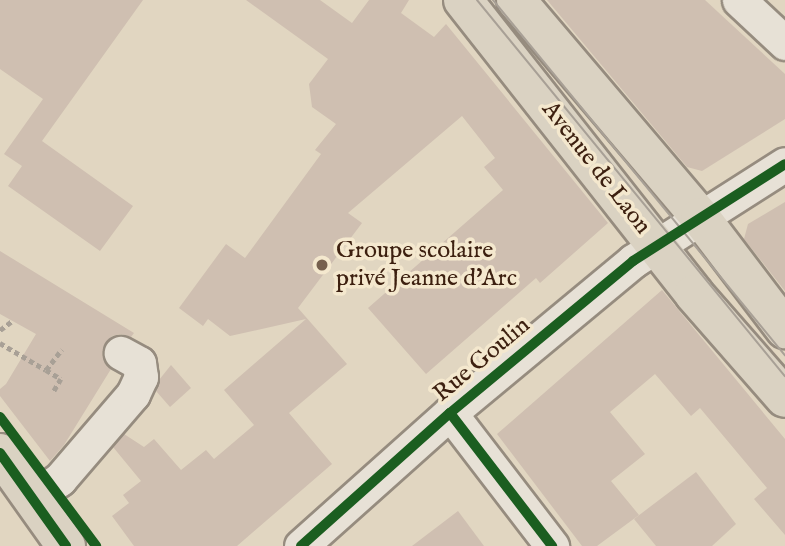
<!DOCTYPE html>
<html>
<head>
<meta charset="utf-8">
<style>
	body { margin:0 }
	#map { position:relative; width:785px; height:546px; overflow:hidden; background:#e1d6c1; font-family:"IM FELL English",serif }
	div>[style] { position:absolute }
	[style*='--x'] { left:calc(var(--x)*1px); top:calc(var(--y)*1px); width:calc(var(--w)*1px); rotate:calc(var(--a)*1deg) }
	.building>* { inset:0; background:#cfbfb1 }
	.path>* { height:4.5px; margin-top:-2.25px; transform-origin:0; background:repeating-linear-gradient(90deg,#a8a096 0 5px,transparent 0 8.5px) }
	.roads { filter:drop-shadow(2px 0 #968c7f) drop-shadow(-2px 0 #968c7f) drop-shadow(0 2px #968c7f) drop-shadow(0 -2px #968c7f) }
	.minor>* { height:33px; margin:-16.5px; padding:0 16.5px; transform-origin:16.5px; border-radius:16.5px; background:#e7e1d6 }
	.major>* { height:38px; margin:-19px; padding:0 19px; transform-origin:19px; border-radius:19px; background:#dad2c2 }
	.tram>* { height:2px; margin:-1px; padding:0 1px; transform-origin:1px; border-radius:1px; background:#a8a096 }
	.cycleway>* { height:10px; margin:-5px; padding:0 5px; transform-origin:5px; border-radius:5px; background:#1b5e20 }
	.dots>* { width:19px; height:19px; translate:-50% -50%; box-sizing:border-box; border:4px solid #f4e8ce; border-radius:50% }
	span { translate:-50% -50%; white-space:nowrap; text-align:center; line-height:1.15; -webkit-text-stroke:7px #f4e8ce; paint-order:stroke }
	.street-label { font-size:24px; color:#3d2010 }
	.poi-label { font-size:24px; color:#3d2010 }
	.left { translate:0 -50%; text-align:left }
</style>
</head>
<body>
<div id="map">
	<div class="building">
		<i style="clip-path:polygon(0 0,143px 0,42px 141px,133px 206px,100px 251px,8px 186px,22px 166px,4px 154px,43px 99px,0 69px)"></i>
		<i style="clip-path:polygon(246px 0,320px 0,352px 23px,369px 0,409px 0,401px 13px,434px 37px,446px 24px,608px 223px,540px 283px,536px 278px,426px 374px,368px 308px,503px 190px,484px 167px,495px 158px,462px 116px,348px 213px,362px 223px,298px 308px,347px 364px,289px 413px,332px 464px,237px 546px,134px 546px,112px 516px,129px 503px,123px 495px,141px 481px,113px 447px,124px 434px,144px 447px,154px 439px,181px 470px,206px 450px,214px 459px,254px 425px,224px 390px,306px 319px,230px 336px,208px 319px,203px 326px,179px 308px,226px 244px,245px 258px,321px 154px,315px 150px,336px 124px,312px 107px,309px 84px,328px 59px)"></i>
		<i style="clip-path:polygon(547px 0,705px 0,785px 74px,785px 119px,702px 171px,687px 167px)"></i>
		<i style="clip-path:polygon(785px 202px,785px 291px,744px 239px,748px 224px)"></i>
		<i style="clip-path:polygon(0 251px,134px 333px,131px 337px,121px 334px,112px 336px,105px 343px,102px 354px,111px 369px,64px 445px,50px 461px,0 396px,0 389px,6px 384px,36px 334px,0 314px)"></i>
		<i style="clip-path:polygon(662px 290px,785px 439px,785px 535px,754px 499px,767px 488px,700px 408px,691px 416px,655px 374px,610px 412px,645px 454px,611px 481px,639px 515px,597px 546px,582px 546px,497px 434px)"></i>
		<i style="clip-path:polygon(171px 365px,191px 388px,170px 407px,156px 391px,159px 380px)"></i>
		<i style="clip-path:polygon(696px 472px,736px 524px,712px 546px,656px 546px,634px 519px)"></i>
		<i style="clip-path:polygon(458px 511px,484px 546px,412px 546px)"></i>
	</div>
	<div class="path">
		<i style="--x:0;--y:330;--w:15;--a:-37"></i>
		<i style="--x:0;--y:343;--w:53;--a:30.4"></i>
		<i style="--x:46;--y:370;--w:26;--a:-53"></i>
		<i style="--x:46;--y:370;--w:17;--a:31"></i>
		<i style="--x:61;--y:379;--w:14;--a:120"></i>
	</div>
	<div class="roads">
		<div class="minor">
			<i style="--x:739;--y:0;--w:63;--a:43.1"></i>
			<i style="--x:450;--y:413;--w:168;--a:52.5"></i>
			<i style="--x:32;--y:498;--w:34;--a:-34"></i>
			<i style="--x:60;--y:479;--w:112;--a:-49.3"></i>
			<i style="--x:133;--y:394;--w:19;--a:-65"></i>
			<i style="--x:141;--y:377;--w:14;--a:-98"></i>
			<i style="--x:139;--y:363;--w:21;--a:-151"></i>
			<i style="--x:301;--y:546;--w:200;--a:-41.8"></i>
			<i style="--x:450;--y:413;--w:238;--a:-39.7"></i>
			<i style="--x:633;--y:261;--w:180;--a:-32.5"></i>
		</div>
		<div class="major">
			<i style="--x:463;--y:0;--w:374;--a:51.8"></i>
			<i style="--x:694;--y:294;--w:138;--a:48.8"></i>
			<i style="--x:516;--y:0;--w:285;--a:49.7"></i>
			<i style="--x:700;--y:217;--w:141;--a:52.8"></i>
			<i style="--x:0;--y:453;--w:114;--a:54.6"></i>
		</div>
	</div>
	<div class="tram">
		<i style="--x:477;--y:0;--w:486;--a:50.7"></i>
		<i style="--x:493;--y:0;--w:460;--a:50.6"></i>
	</div>
	<div class="cycleway">
		<i style="--x:450;--y:413;--w:168;--a:52.5"></i>
		<i style="--x:0;--y:417;--w:161;--a:53.3"></i>
		<i style="--x:0;--y:453;--w:114;--a:54.6"></i>
		<i style="--x:301;--y:546;--w:200;--a:-41.8"></i>
		<i style="--x:450;--y:413;--w:238;--a:-39.7"></i>
		<i style="--x:633;--y:261;--w:180;--a:-32.5"></i>
	</div>
	<div class="dots">
		<i style="left:322px;top:265px;background:#76604e"></i>
	</div>
	<div class="street-label">
		<span style="left:596px;top:168px;rotate:52deg">Avenue de Laon</span>
		<span style="left:482px;top:360px;rotate:-40deg">Rue Goulin</span>
	</div>
	<div class="poi-label">
		<span class="left" style="left:336px;top:265px">Groupe scolaire<br>privé Jeanne d'Arc</span>
	</div>
</div>
</body>
</html>
